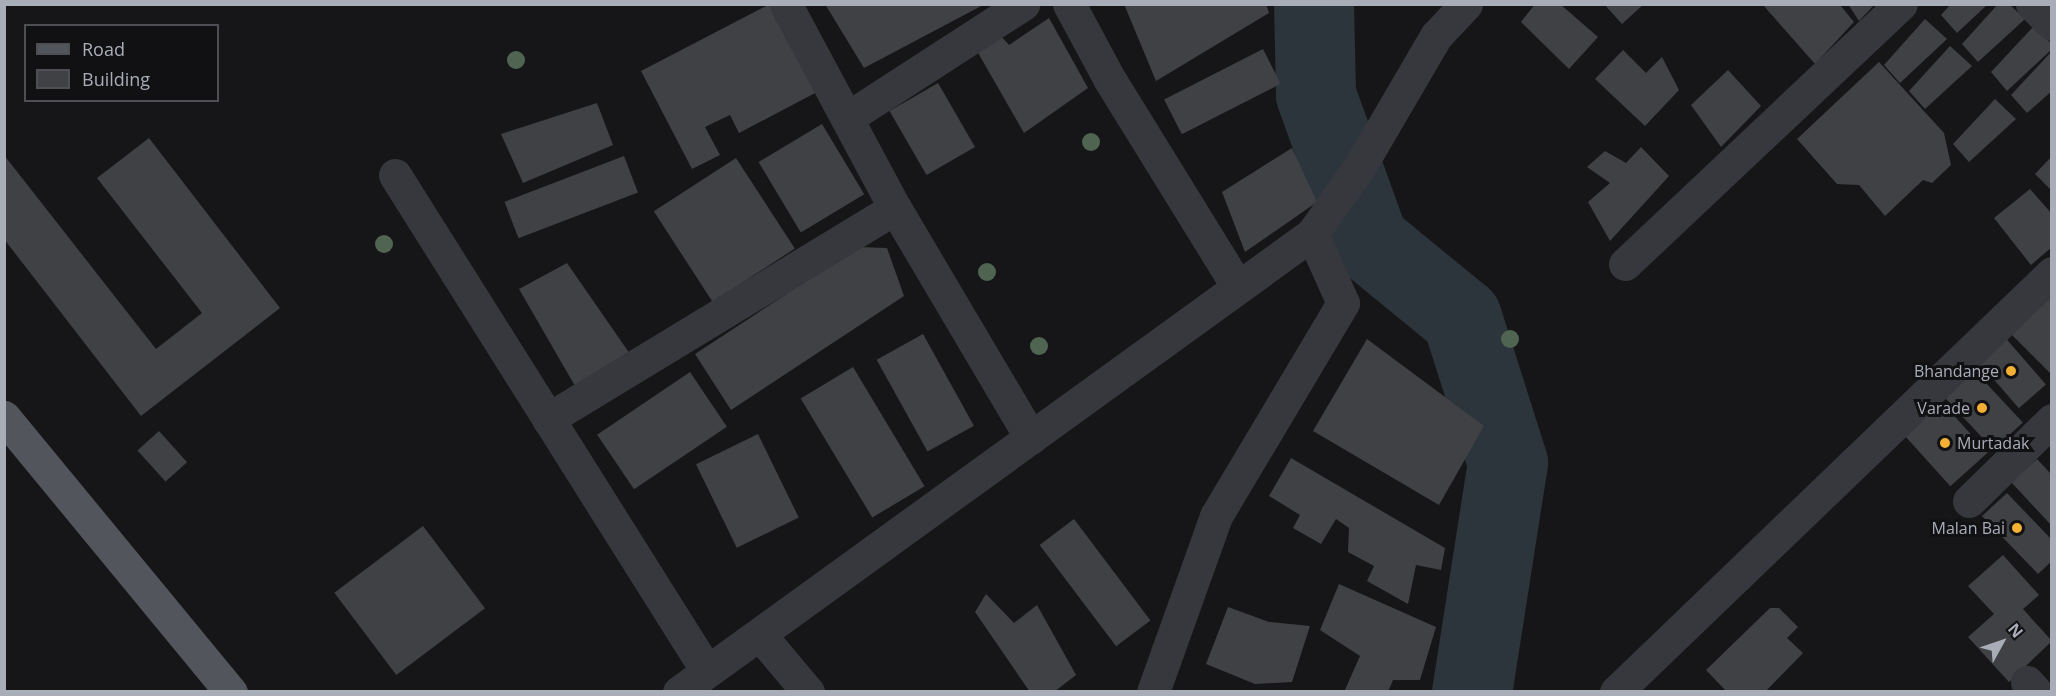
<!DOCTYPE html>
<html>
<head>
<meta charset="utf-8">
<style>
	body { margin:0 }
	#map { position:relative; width:2056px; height:696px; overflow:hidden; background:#161618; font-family:"Open Sans",sans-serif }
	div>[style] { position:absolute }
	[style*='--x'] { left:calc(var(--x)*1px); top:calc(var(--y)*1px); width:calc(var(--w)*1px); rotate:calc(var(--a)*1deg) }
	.river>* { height:80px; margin:-40px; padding:0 40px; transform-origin:40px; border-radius:40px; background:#2c353c }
	.building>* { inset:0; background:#404145; transform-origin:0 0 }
	.minor>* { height:33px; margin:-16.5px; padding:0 16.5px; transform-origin:16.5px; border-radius:16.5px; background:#37383d }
	.major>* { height:33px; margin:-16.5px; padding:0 16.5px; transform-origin:16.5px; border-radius:16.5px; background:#53555c }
	.trees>* { width:18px; height:18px; margin:-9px; border-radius:50%; background:#506452 }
	.dots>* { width:16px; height:16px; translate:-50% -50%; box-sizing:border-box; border:3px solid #111113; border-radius:50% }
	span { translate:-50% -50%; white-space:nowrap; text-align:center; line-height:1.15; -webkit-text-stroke:6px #111113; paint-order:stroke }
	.poi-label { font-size:16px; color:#a8adb8 }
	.right { translate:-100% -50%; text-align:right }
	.left { translate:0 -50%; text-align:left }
	.frame { position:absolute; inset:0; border:6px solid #a8adb8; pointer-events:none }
	.legend { position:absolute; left:24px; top:24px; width:195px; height:78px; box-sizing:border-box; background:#111113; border:2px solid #4d4f55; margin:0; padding:8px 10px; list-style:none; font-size:18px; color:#a8adb8 }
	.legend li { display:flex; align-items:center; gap:12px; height:30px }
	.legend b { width:30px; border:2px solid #4d4f55 }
	.north { position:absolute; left:1972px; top:612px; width:60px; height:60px; -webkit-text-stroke:4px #111113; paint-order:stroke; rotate:50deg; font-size:16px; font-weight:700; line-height:24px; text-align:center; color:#a8adb8 }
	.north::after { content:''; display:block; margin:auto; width:21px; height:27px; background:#a8adb8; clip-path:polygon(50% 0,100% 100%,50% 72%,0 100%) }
</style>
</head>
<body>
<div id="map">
	<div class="river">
		<i style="--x:1314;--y:4;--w:91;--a:88.7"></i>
		<i style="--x:1316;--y:95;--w:156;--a:70.2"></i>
		<i style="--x:1369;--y:242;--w:120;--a:39.3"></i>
		<i style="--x:1462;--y:318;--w:152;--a:72.4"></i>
		<i style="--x:1508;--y:463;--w:232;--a:98.9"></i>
	</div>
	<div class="building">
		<i style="clip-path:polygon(770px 4px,817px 92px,739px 133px,730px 115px,705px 127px,720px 155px,692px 169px,641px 71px)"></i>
		<i style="clip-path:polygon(825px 4px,985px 4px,864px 68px)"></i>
		<i style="clip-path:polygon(1124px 4px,1266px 4px,1269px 13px,1156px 81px)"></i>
		<i style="clip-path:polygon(1535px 4px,1560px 4px,1598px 37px,1569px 69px,1521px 22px)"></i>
		<i style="clip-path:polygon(1604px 4px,1644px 4px,1622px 24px)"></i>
		<i style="clip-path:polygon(1848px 4px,1875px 4px,1859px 21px)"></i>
		<i style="clip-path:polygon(1951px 4px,1988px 4px,1957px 33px,1941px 15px)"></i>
		<i style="clip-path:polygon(1998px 4px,2009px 4px,2025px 19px,1978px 62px,1962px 44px)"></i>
		<i style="clip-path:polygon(1763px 5px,1840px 5px,1854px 22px,1815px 64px)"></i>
		<i style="clip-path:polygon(1049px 18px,1088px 88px,1024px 133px,977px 51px,1000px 35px,1009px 45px)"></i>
		<i style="clip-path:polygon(1925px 19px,1947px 39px,1900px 83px,1884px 65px)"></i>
		<i style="clip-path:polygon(2033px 27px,2052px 44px,2052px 49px,2007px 91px,1991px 72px)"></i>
		<i style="clip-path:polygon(1950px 46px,1972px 66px,1925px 109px,1909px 91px)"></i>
		<i style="left:1263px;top:49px;width:39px;height:111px;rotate:63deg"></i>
		<i style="clip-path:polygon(1623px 50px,1646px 73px,1662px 57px,1679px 90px,1645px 126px,1595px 79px)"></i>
		<i style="clip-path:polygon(2052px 51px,2052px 91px,2027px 113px,2011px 95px)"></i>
		<i style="clip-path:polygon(1879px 62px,1944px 133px,1951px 165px,1932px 183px,1923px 180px,1885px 216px,1859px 185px,1837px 184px,1797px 139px)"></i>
		<i style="clip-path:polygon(1728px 70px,1761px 106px,1721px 147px,1691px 105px)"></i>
		<i style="left:938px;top:83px;width:74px;height:56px;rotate:60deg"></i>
		<i style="clip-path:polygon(1995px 99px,2016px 119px,1969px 162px,1953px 144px)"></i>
		<i style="clip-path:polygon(597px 103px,613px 145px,523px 183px,501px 134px)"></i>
		<i style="left:822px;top:124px;width:82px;height:74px;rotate:59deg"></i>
		<i style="clip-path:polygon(149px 138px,280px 308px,141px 416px,4px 239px,4px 155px,156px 349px,202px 313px,97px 178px)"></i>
		<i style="clip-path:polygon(1641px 147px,1669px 176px,1610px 241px,1588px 202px,1610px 183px,1587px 167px,1605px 151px,1626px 163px)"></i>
		<i style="clip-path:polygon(1292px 148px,1317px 202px,1245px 252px,1222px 192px)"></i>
		<i style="left:624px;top:156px;width:39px;height:128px;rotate:69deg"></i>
		<i style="clip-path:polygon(2052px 156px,2052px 191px,2035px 174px)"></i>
		<i style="left:736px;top:158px;width:108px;height:98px;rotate:57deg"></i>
		<i style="clip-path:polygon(2030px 189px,2052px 214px,2052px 247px,2031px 265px,1994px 218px)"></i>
		<i style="clip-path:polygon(858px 247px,887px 248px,904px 296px,731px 410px,695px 354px)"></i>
		<i style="clip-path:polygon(567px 263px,630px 354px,575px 386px,519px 289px)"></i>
		<i style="clip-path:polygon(2052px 290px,2052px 375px,2009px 332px)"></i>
		<i style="left:923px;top:334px;width:105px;height:53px;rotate:61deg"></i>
		<i style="left:2002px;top:334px;width:67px;height:36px;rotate:49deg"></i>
		<i style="clip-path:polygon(1367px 339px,1484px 426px,1439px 505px,1313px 431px)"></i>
		<i style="left:853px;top:367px;width:139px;height:61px;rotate:59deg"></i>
		<i style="left:1971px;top:367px;width:76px;height:40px;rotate:47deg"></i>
		<i style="left:690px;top:372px;width:66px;height:112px;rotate:56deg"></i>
		<i style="left:1940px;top:400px;width:71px;height:50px;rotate:48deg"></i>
		<i style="left:159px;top:431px;width:42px;height:29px;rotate:48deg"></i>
		<i style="left:758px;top:434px;width:93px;height:69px;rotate:64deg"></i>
		<i style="clip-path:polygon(1291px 458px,1445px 548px,1441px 570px,1416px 565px,1408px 604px,1367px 581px,1374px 566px,1348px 552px,1349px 528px,1336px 519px,1321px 544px,1293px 528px,1300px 515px,1269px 496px)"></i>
		<i style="clip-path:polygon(2037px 459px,2052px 475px,2052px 526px,2011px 482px)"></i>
		<i style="clip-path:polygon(2007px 493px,2052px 540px,2052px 561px,2038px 574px,1982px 516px)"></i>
		<i style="left:1074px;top:519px;width:127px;height:43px;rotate:53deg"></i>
		<i style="left:423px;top:526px;width:103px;height:111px;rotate:53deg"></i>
		<i style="clip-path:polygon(2003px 555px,2039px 595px,2023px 609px,2052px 641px,2009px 682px,1968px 637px,1994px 614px,1968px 586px)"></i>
		<i style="clip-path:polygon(1339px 584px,1436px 627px,1420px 680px,1393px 680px,1388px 692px,1344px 692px,1360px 656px,1320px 630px)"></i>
		<i style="clip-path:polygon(986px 594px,1014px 623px,1037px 605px,1076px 675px,1054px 692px,1030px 692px,975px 612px)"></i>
		<i style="clip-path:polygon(1228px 607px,1269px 622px,1310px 626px,1292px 682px,1255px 684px,1206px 664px)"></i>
		<i style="clip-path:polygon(1770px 608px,1779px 608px,1798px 627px,1787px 638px,1803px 653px,1765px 692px,1727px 692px,1706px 670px)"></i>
	</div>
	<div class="minor">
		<i style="--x:1069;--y:4;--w:86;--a:61.7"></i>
		<i style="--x:1110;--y:80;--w:243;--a:58.3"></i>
		<i style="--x:2032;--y:4;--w:28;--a:45"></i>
		<i style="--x:786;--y:5;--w:230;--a:61.8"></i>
		<i style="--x:895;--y:208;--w:267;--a:59.4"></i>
		<i style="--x:847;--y:118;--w:210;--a:-32.9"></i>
		<i style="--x:395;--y:175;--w:586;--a:57.83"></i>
		<i style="--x:1625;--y:264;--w:379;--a:-43.3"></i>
		<i style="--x:548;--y:419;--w:406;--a:-31.3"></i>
		<i style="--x:1969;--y:501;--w:116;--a:-44.3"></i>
		<i style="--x:760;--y:635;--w:75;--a:49.9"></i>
		<i style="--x:2027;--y:682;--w:13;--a:48"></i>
		<i style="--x:679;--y:692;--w:781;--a:-35.89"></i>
		<i style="--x:1312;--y:234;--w:83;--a:-54.8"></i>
		<i style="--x:1360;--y:166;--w:151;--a:-59.7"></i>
		<i style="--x:1436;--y:36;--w:44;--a:-46.8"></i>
		<i style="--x:1153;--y:692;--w:187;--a:-70.3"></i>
		<i style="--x:1216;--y:516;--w:248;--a:-59.2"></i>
		<i style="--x:1343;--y:303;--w:76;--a:-114.2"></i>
		<i style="--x:1616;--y:692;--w:605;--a:-43.86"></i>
	</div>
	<div class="major">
		<i style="--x:4;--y:417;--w:357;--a:50.5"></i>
	</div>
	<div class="trees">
		<i style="left:516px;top:60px"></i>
		<i style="left:1091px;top:142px"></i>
		<i style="left:384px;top:244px"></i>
		<i style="left:987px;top:272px"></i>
		<i style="left:1510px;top:339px"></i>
		<i style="left:1039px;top:346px"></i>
	</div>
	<div class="dots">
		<i style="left:2011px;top:371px;background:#f2b134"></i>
		<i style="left:1982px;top:408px;background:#f2b134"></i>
		<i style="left:1945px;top:443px;background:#f2b134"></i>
		<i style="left:2017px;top:528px;background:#f2b134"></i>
	</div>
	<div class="poi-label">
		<span class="right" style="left:1999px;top:371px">Bhandange</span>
		<span class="right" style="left:1970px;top:408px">Varade</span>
		<span class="left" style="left:1957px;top:443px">Murtadak</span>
		<span class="right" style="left:2005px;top:528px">Malan Bai</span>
	</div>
	<div class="frame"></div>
	<ul class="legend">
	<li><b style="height:8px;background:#53555c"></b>Road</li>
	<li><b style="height:16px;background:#404145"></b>Building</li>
	</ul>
	<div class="north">N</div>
</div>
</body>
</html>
